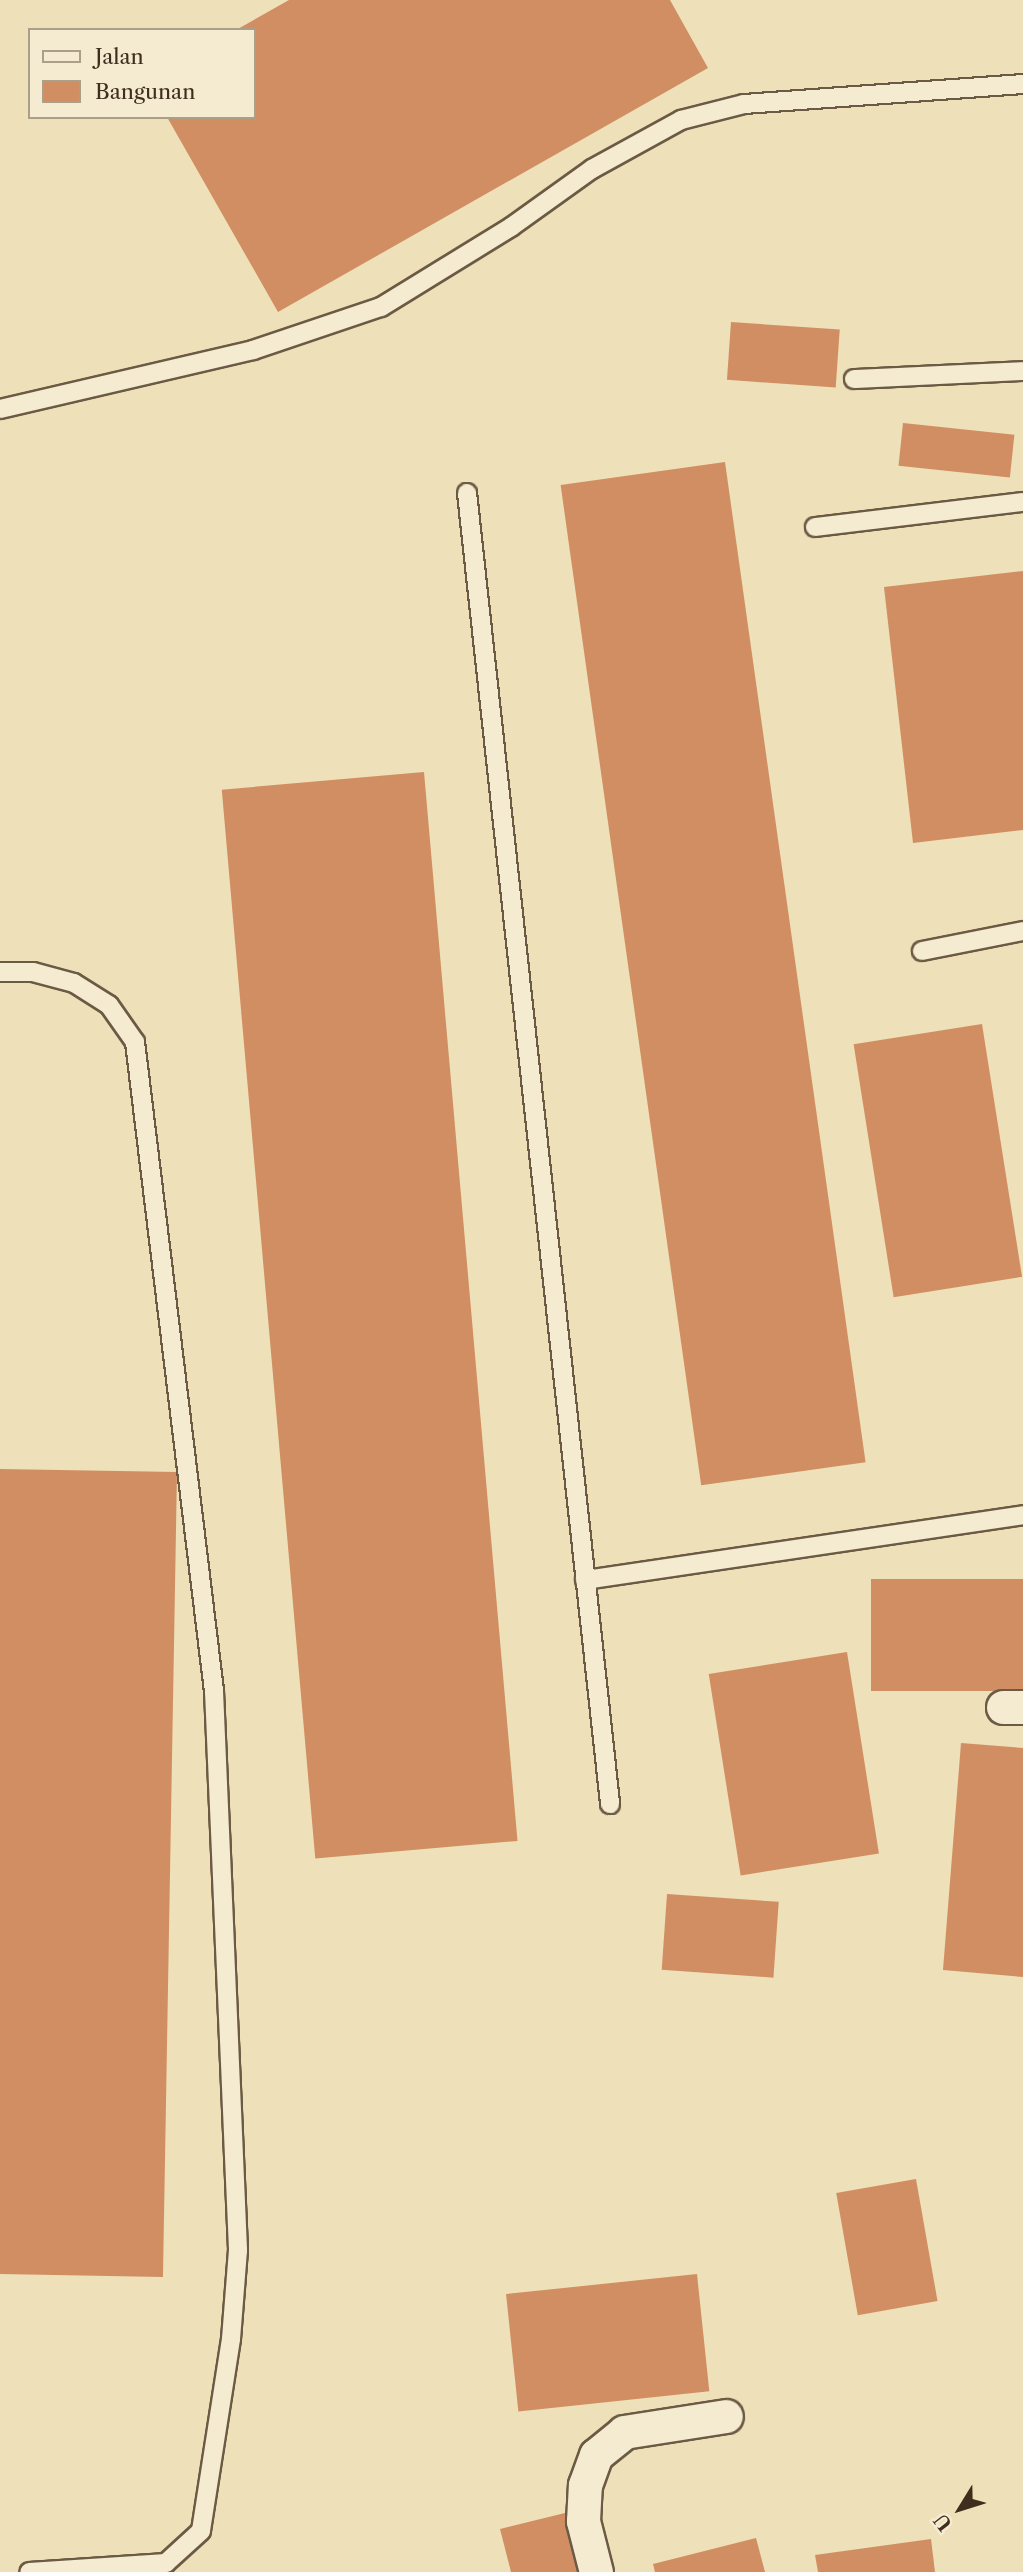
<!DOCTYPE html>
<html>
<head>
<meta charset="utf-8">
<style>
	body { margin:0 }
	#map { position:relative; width:1023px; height:2572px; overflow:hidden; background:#eee0b8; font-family:"Libre Caslon Text",serif }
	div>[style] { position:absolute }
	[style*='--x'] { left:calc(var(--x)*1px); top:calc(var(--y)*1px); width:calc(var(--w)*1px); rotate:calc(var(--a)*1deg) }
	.building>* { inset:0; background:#d18e62; transform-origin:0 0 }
	.roads { filter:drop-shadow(2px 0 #6b5a44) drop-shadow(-2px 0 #6b5a44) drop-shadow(0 2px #6b5a44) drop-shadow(0 -2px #6b5a44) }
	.lane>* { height:18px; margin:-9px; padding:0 9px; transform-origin:9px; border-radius:9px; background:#f4ebd1 }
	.street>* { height:33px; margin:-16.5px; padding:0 16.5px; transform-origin:16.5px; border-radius:16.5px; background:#f4ebd1 }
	span { translate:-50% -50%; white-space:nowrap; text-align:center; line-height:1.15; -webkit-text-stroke:7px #f4ebd1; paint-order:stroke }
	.legend { position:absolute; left:28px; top:28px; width:228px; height:91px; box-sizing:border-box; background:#f4ebd1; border:2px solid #ac9f89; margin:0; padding:9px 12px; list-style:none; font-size:21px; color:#3f2e1e }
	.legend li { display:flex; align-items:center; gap:14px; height:35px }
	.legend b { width:35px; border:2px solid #ac9f89 }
	.north { position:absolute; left:925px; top:2474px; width:70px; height:70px; -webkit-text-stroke:5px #f4ebd1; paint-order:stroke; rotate:232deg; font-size:19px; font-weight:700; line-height:28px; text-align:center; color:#3f2e1e }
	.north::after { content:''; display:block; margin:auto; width:24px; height:32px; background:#3f2e1e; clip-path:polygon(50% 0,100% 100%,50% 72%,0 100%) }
</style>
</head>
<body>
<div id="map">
	<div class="building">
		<i style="clip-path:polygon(289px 0,670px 0,708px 68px,278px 312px,167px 117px,254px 117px,254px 30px,236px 30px)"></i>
		<i style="left:731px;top:322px;width:109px;height:58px;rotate:4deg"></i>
		<i style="left:903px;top:423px;width:112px;height:43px;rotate:6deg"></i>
		<i style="left:725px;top:462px;width:1010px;height:166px;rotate:82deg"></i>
		<i style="clip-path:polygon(1023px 571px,1023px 830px,913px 843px,884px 587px)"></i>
		<i style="left:424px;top:772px;width:1073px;height:203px;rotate:85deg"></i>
		<i style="left:982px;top:1024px;width:256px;height:130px;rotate:81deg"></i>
		<i style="left:177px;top:1472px;width:805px;height:177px;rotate:91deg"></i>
		<i style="left:1023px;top:1579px;width:112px;height:152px;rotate:90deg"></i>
		<i style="left:847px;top:1652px;width:204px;height:140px;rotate:81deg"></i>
		<i style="clip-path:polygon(961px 1743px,1023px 1748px,1023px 1977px,943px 1970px)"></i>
		<i style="left:667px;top:1894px;width:112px;height:76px;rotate:4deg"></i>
		<i style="left:916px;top:2179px;width:124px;height:81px;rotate:80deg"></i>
		<i style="left:697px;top:2274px;width:118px;height:192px;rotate:84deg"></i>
		<i style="clip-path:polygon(569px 2512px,584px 2572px,511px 2572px,500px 2529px)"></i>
		<i style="clip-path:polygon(756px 2538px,765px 2572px,655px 2572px,653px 2564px)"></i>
		<i style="clip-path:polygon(931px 2539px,935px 2572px,818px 2572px,815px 2555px)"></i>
	</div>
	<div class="roads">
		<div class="lane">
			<i style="--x:854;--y:379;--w:169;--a:-2.7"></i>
			<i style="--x:0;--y:409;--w:260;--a:-13.1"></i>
			<i style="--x:253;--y:350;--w:135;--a:-18.6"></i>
			<i style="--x:381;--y:307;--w:153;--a:-31.6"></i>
			<i style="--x:511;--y:227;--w:100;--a:-35.6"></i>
			<i style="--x:592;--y:169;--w:102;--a:-28.8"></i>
			<i style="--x:681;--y:120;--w:65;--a:-14.3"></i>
			<i style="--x:744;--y:104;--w:280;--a:-4.1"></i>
			<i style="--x:467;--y:493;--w:1319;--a:83.77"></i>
			<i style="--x:815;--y:527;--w:209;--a:-6.9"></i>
			<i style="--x:922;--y:951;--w:103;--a:-11.2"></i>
			<i style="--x:0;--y:972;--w:33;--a:0"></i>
			<i style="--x:33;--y:972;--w:42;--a:15"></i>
			<i style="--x:74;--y:983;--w:41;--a:32.2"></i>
			<i style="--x:109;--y:1005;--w:45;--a:54.9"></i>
			<i style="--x:135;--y:1042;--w:654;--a:83.06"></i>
			<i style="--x:214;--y:1691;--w:560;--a:87.54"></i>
			<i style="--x:238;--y:2250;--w:89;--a:94.5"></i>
			<i style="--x:231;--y:2339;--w:194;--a:98.9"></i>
			<i style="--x:201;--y:2531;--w:47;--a:137.6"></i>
			<i style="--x:166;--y:2563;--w:137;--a:176.2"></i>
			<i style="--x:585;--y:1580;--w:443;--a:-8.4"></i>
		</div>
		<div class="street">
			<i style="--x:1003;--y:1707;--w:20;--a:0"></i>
			<i style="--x:596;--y:2572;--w:53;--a:-104.3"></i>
			<i style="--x:583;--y:2521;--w:36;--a:-87"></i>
			<i style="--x:585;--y:2485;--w:32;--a:-70"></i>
			<i style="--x:596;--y:2455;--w:36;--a:-39"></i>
			<i style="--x:624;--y:2432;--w:103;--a:-8.9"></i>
		</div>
	</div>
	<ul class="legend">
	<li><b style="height:9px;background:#f4ebd1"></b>Jalan</li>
	<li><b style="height:19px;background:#d18e62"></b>Bangunan</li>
	</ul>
	<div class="north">U</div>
</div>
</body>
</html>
